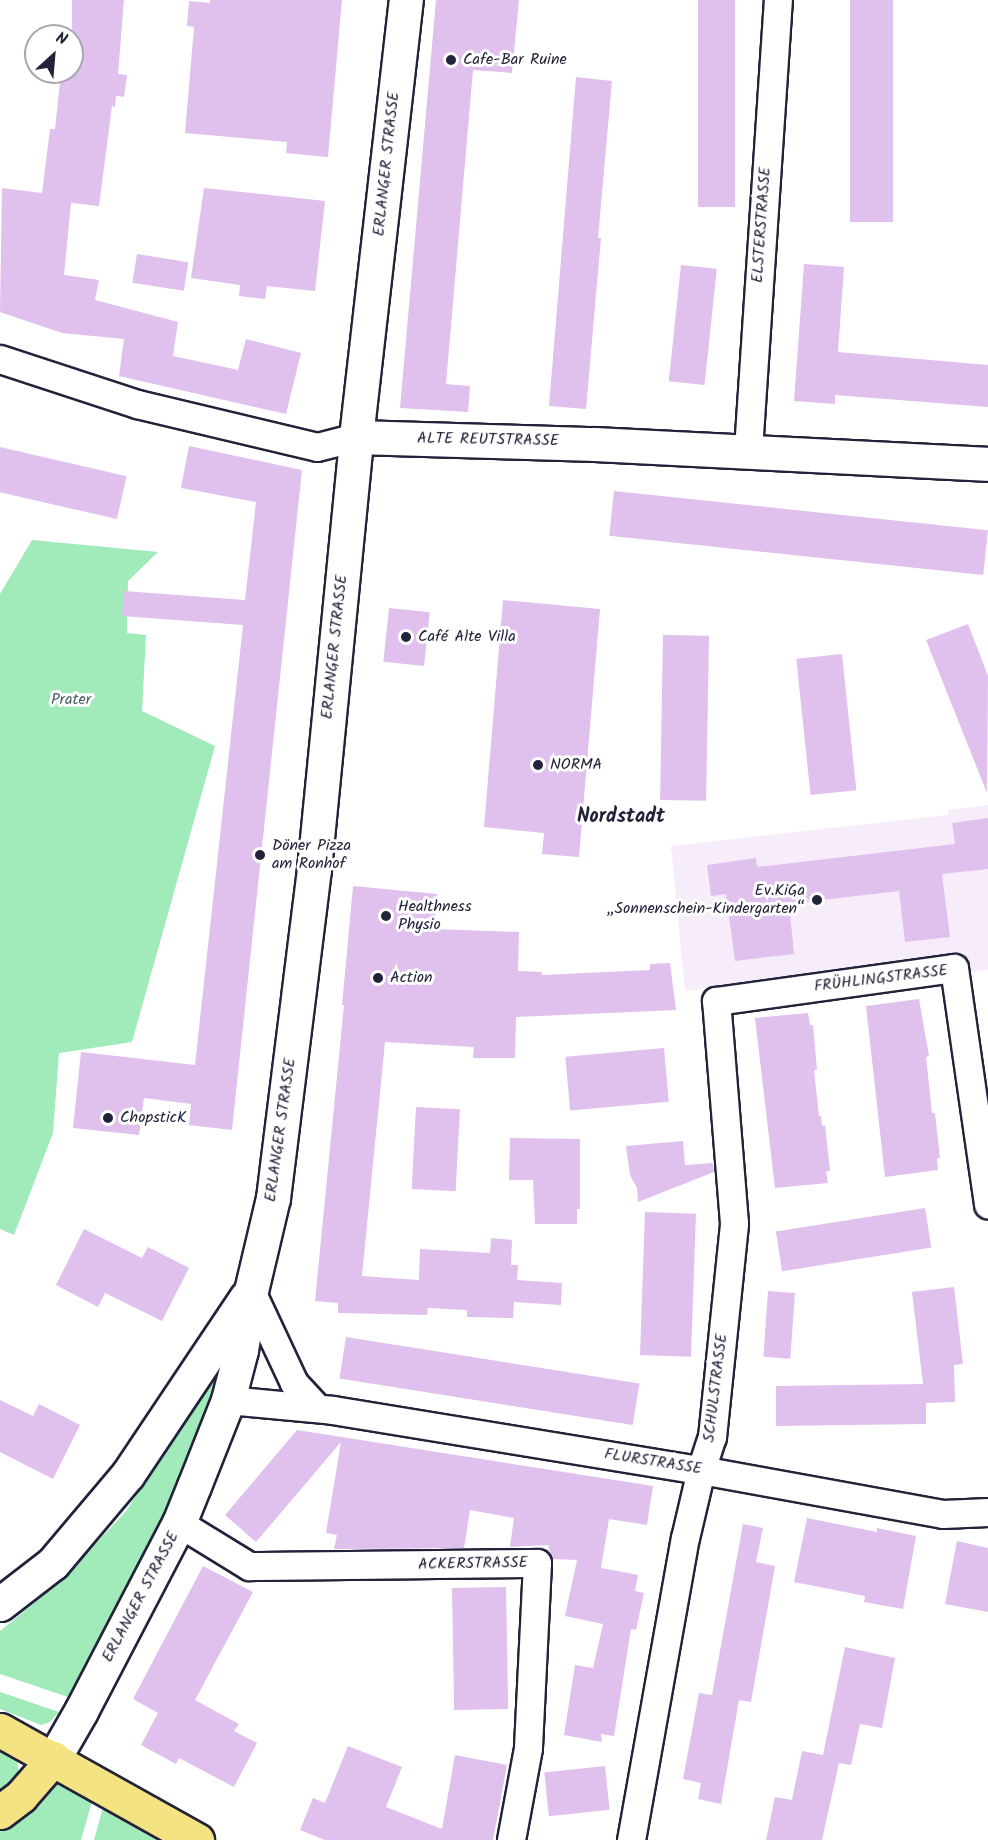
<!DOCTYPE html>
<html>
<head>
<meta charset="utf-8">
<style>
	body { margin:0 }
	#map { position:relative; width:988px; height:1840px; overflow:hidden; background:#fff; font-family:Kalam,sans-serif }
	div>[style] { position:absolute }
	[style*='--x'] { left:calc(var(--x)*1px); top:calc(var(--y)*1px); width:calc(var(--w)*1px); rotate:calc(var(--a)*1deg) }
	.built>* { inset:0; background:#f6ecfa }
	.green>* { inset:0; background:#a1eab9 }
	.building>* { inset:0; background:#e0c0ed; transform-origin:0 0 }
	.roads { filter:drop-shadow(2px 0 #22223b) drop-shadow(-2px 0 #22223b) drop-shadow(0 2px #22223b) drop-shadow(0 -2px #22223b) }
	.minor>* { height:27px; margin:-13.5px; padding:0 13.5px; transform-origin:13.5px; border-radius:13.5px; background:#fff }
	.secondary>* { height:33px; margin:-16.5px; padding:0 16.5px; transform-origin:16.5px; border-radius:16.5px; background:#fff }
	.primary>* { height:33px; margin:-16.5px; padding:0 16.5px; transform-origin:16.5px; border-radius:16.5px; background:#f4e382 }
	.dots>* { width:16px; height:16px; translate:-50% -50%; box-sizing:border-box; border:3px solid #fff; border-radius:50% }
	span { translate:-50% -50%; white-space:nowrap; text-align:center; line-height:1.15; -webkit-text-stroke:6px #fff; paint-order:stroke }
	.poi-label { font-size:16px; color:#22223b }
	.left { translate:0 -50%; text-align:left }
	.right { translate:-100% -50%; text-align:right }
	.street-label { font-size:16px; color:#22223b }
	.park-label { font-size:16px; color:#485e61 }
	.quarter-label { font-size:20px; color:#22223b; font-weight:700 }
	.north { position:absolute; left:24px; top:24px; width:60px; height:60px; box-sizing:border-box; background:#fff; border:2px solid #a7a7b1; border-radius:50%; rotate:26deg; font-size:16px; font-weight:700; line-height:24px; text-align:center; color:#22223b }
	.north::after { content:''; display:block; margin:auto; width:21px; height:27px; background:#22223b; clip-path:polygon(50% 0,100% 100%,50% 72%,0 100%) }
</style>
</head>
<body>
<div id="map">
	<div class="built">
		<i style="clip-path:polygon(988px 805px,988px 970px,968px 973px,965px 954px,685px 991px,671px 846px,948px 815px,948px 810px)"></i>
	</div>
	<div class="green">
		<i style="clip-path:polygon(32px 540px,158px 552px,128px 581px,127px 633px,146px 635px,142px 711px,215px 746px,132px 1042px,59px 1053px,53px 1133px,14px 1235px,0 1229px,0 594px)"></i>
		<i style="clip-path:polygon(211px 1380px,217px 1382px,157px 1536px,121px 1611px,68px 1697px,0 1674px,0 1631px,61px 1581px,126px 1511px)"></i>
		<i style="clip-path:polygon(0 1692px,59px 1712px,50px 1722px,41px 1725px,0 1709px)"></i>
		<i style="clip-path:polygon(0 1745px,16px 1756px,19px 1773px,0 1794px)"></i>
		<i style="clip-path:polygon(57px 1780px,93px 1798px,81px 1840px,0 1840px,0 1831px,33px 1809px)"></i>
		<i style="clip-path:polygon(104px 1804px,164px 1840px,94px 1840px)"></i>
	</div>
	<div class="building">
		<i style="clip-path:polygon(72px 0,124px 0,118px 74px,127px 75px,124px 97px,116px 96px,115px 107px,112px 106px,99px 206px,71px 203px,64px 275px,99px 280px,95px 300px,178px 322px,173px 356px,238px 370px,246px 339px,301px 353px,286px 414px,119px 376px,124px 339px,62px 333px,0 312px,2px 188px,42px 193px,50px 129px,55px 129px,61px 72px,72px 72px)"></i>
		<i style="clip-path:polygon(210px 0,342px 0,328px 157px,286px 153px,287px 142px,185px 133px,194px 27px,187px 26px,189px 1px,210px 3px)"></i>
		<i style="clip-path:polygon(436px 0,519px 0,512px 73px,473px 70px,446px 384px,470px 386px,468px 412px,400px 408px)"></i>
		<i style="left:698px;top:0;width:37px;height:207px"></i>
		<i style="left:850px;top:0;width:43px;height:222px"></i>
		<i style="clip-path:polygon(576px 77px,612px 81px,598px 238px,601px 238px,586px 409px,549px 406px)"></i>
		<i style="clip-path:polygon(204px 188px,325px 201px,315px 291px,267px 286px,265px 299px,239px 296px,240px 285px,191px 278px)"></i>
		<i style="left:137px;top:254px;width:52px;height:29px;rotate:9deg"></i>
		<i style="clip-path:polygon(804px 264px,844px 267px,838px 352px,988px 365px,988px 407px,835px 395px,835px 404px,794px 401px)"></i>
		<i style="left:681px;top:265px;width:36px;height:117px;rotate:6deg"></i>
		<i style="clip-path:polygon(189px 446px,302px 470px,232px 1130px,189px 1125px,191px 1104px,144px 1098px,139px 1135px,73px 1128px,81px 1052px,195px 1065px,243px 625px,122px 616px,124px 591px,245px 600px,256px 502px,181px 488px)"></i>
		<i style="left:0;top:447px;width:130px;height:44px;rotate:13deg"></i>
		<i style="left:614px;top:491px;width:376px;height:45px;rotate:6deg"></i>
		<i style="clip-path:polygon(503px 600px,600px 609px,579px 857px,542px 854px,544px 833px,484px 827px)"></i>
		<i style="left:389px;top:608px;width:41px;height:54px;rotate:6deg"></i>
		<i style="clip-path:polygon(968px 624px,988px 676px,987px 793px,926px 640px)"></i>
		<i style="left:663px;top:635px;width:46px;height:165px;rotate:1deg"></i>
		<i style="left:842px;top:654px;width:137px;height:46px;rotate:84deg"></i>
		<i style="clip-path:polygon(988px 818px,988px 869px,942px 874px,950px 937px,905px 942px,899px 891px,789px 904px,794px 954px,735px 961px,726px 894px,711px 896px,707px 865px,756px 858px,757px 867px,955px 844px,952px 823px)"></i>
		<i style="clip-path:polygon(353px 886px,437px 894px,434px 929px,519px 932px,518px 971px,542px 972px,542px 975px,650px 970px,650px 964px,670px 963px,676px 1010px,516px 1017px,515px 1058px,473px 1058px,474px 1047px,385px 1042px,362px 1276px,419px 1280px,420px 1249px,490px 1253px,491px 1238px,512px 1240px,511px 1265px,518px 1265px,517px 1280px,562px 1283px,561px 1305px,514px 1302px,513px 1318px,467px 1317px,467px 1310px,428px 1308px,427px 1315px,338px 1313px,338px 1303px,315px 1301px,344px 1005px,342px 1005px)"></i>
		<i style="clip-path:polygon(919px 999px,929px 1056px,926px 1057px,932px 1113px,935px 1113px,940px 1158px,937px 1158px,938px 1170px,885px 1177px,866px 1006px)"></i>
		<i style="clip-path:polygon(808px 1013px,810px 1025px,813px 1025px,817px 1070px,814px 1070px,819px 1116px,821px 1116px,822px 1126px,825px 1125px,830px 1171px,826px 1171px,828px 1183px,775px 1188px,755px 1018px)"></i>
		<i style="left:664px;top:1048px;width:54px;height:99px;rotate:85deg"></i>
		<i style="left:416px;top:1107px;width:44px;height:82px;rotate:3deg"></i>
		<i style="clip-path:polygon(510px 1138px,580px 1139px,580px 1209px,577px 1209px,577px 1224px,535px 1224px,533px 1180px,509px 1180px)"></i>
		<i style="clip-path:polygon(683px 1141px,685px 1165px,713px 1163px,714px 1172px,638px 1202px,637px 1188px,630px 1175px,626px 1146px)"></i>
		<i style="left:925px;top:1208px;width:40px;height:151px;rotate:81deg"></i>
		<i style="left:645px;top:1212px;width:51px;height:143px;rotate:2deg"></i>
		<i style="clip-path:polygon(84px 1229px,142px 1258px,148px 1247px,189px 1268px,162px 1321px,105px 1293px,98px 1307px,56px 1285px)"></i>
		<i style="clip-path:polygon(954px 1287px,963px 1364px,954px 1365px,955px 1402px,926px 1403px,926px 1401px,926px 1424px,776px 1426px,776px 1386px,923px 1384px,912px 1292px)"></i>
		<i style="left:768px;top:1291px;width:27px;height:66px;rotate:4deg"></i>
		<i style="left:346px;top:1337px;width:297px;height:42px;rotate:9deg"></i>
		<i style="clip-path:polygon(0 1400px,33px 1416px,39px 1404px,80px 1425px,53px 1479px,0 1452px)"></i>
		<i style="clip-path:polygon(297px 1430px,653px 1486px,647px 1525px,609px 1519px,601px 1568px,638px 1575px,635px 1591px,644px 1593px,636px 1630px,631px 1629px,614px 1736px,601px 1734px,602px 1742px,564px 1735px,575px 1665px,593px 1668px,603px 1624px,565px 1616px,577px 1560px,552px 1559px,548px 1545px,510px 1547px,514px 1518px,470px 1510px,464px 1548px,334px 1549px,337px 1535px,326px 1533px,341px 1442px,256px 1542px,225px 1515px)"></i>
		<i style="clip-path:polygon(807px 1518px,877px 1532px,877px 1528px,916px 1536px,903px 1609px,864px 1602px,865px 1596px,794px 1582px)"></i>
		<i style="clip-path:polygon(743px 1524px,763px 1528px,756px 1562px,775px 1566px,751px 1702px,739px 1700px,721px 1804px,698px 1799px,701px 1783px,683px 1779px,699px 1693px,712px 1695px)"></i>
		<i style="clip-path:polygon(957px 1541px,988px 1548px,988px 1612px,945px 1604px)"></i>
		<i style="clip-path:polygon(203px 1566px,253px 1592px,195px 1700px,239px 1724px,234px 1731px,257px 1743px,234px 1787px,179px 1758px,176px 1764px,141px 1745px,158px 1713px,133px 1699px)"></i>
		<i style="left:506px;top:1587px;width:122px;height:54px;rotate:89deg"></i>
		<i style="clip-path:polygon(845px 1647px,895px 1658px,882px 1728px,860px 1724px,851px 1765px,839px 1763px,822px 1840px,766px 1840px,775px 1797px,792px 1800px,802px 1751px,823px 1755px)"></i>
		<i style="clip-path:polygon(348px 1746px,402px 1767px,386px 1807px,442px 1829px,455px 1755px,507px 1765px,493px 1840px,325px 1840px,300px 1830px,313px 1798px,325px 1803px)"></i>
		<i style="left:605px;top:1766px;width:44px;height:61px;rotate:84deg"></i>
	</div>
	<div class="roads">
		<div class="minor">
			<i style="--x:0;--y:359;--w:144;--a:18.2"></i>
			<i style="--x:137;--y:404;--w:185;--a:13.4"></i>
			<i style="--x:317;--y:447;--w:40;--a:-14.4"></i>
			<i style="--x:748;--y:450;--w:451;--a:-86.2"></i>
			<i style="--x:251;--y:1291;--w:102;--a:64.9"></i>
			<i style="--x:294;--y:1383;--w:34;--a:47"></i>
			<i style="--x:228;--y:1400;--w:105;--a:5.4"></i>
			<i style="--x:333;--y:1410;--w:373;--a:9.3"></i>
			<i style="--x:701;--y:1470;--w:246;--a:10.3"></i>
			<i style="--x:943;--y:1514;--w:45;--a:-2.5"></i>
			<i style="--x:179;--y:1523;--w:82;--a:31.6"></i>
			<i style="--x:249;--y:1566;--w:288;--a:-0.6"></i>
			<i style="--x:537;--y:1563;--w:185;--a:92.8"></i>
			<i style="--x:528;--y:1748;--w:94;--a:100.5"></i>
			<i style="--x:631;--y:1840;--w:307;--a:-79.9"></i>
			<i style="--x:685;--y:1538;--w:70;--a:-76.8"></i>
			<i style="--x:701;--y:1470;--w:35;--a:-72"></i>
			<i style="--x:712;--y:1437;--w:215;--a:-84.1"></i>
			<i style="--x:734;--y:1223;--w:223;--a:-94.6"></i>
			<i style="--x:716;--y:1001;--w:240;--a:-7.9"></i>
			<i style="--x:954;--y:968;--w:239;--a:81.8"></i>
		</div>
		<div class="secondary">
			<i style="--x:356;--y:437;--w:240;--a:1.7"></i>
			<i style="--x:596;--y:444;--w:393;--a:2.9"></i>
			<i style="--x:0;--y:1604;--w:67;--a:-37.7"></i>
			<i style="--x:53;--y:1563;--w:116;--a:-49.9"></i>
			<i style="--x:128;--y:1474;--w:212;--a:-56.2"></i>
			<i style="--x:54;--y:1758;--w:54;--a:-60.1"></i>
			<i style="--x:81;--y:1711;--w:212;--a:-62.5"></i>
			<i style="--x:179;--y:1523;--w:40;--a:-68"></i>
			<i style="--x:194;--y:1486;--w:92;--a:-68.4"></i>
			<i style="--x:228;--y:1400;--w:52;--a:-75.4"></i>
			<i style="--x:241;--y:1350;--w:60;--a:-80.4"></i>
			<i style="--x:251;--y:1291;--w:96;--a:-76.7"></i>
			<i style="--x:273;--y:1198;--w:332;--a:-82.9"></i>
			<i style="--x:314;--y:869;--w:434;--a:-84.4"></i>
			<i style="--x:356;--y:437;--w:440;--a:-83.5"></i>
		</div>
		<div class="primary">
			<i style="--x:0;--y:1730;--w:226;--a:29.2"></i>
			<i style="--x:0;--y:1812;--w:26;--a:-37"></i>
			<i style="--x:21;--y:1796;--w:50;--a:-49"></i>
		</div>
	</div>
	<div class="dots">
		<i style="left:451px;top:60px;background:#22223b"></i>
		<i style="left:406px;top:637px;background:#22223b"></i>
		<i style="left:538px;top:765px;background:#22223b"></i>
		<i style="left:260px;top:855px;background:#22223b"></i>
		<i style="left:817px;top:900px;background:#22223b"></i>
		<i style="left:386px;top:916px;background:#22223b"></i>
		<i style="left:378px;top:978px;background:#22223b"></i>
		<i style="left:108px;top:1118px;background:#22223b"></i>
	</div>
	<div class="poi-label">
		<span class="left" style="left:463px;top:60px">Cafe-Bar Ruine</span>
		<span class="left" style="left:418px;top:637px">Café Alte Villa</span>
		<span class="left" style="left:550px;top:765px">NORMA</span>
		<span class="left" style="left:272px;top:855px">Döner Pizza<br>am Ronhof</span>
		<span class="right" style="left:805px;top:900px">Ev.KiGa<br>„Sonnenschein-Kindergarten“</span>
		<span class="left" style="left:398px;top:916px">Healthness<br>Physio</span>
		<span class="left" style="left:390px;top:978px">Action</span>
		<span class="left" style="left:120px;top:1118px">ChopsticK</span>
	</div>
	<div class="street-label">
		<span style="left:387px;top:164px;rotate:-84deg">ERLANGER STRASSE</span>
		<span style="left:762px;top:225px;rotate:-86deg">ELSTERSTRASSE</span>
		<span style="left:488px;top:440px;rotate:1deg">ALTE REUTSTRASSE</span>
		<span style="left:335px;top:647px;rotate:-84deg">ERLANGER STRASSE</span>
		<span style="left:881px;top:979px;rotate:-7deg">FRÜHLINGSTRASSE</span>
		<span style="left:281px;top:1130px;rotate:-82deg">ERLANGER STRASSE</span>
		<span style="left:716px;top:1388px;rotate:-83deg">SCHULSTRASSE</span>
		<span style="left:653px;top:1462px;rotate:9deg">FLURSTRASSE</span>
		<span style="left:473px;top:1564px;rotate:-1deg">ACKERSTRASSE</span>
		<span style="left:141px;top:1597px;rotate:-62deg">ERLANGER STRASSE</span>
	</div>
	<div class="park-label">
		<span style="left:71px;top:700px">Prater</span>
	</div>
	<div class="quarter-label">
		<span style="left:621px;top:817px">Nordstadt</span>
	</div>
	<div class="north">N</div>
</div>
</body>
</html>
